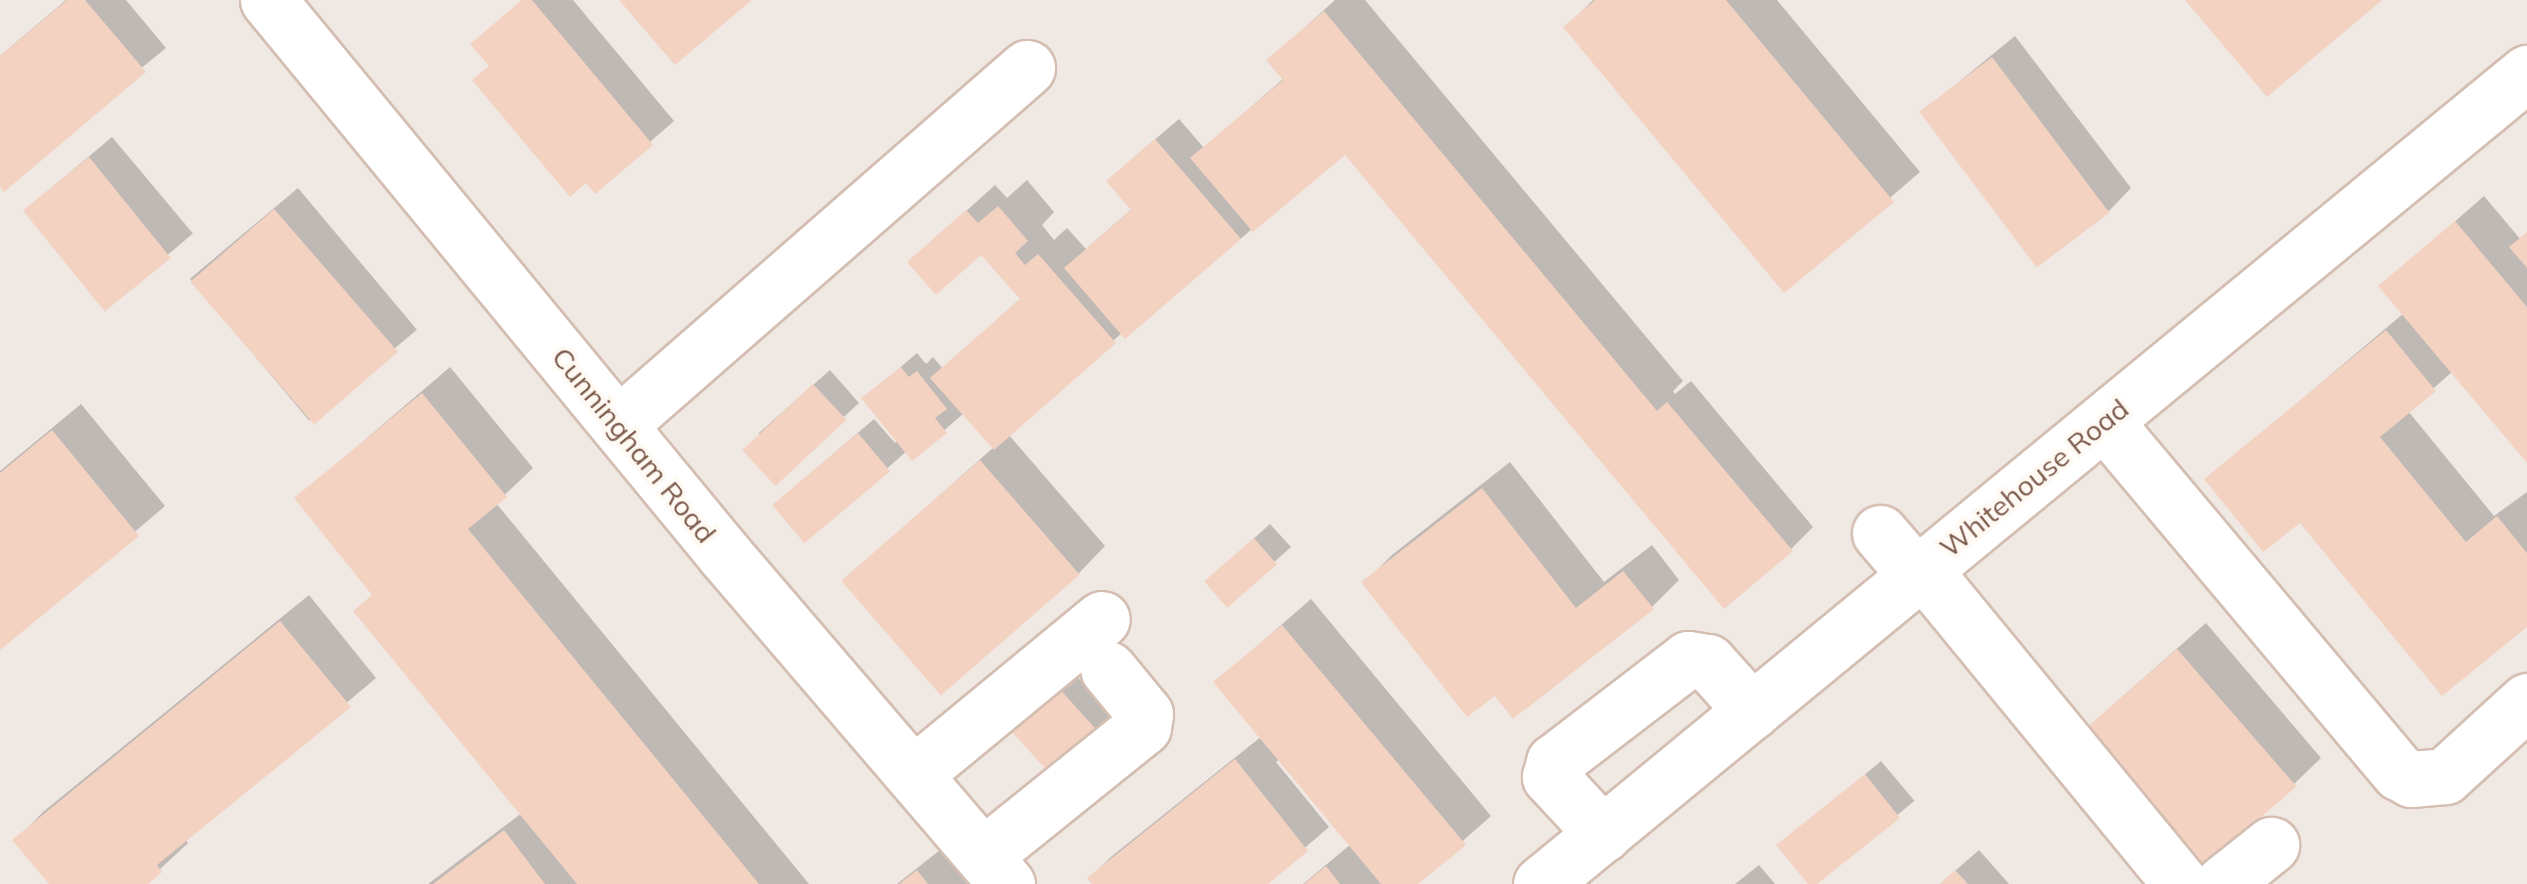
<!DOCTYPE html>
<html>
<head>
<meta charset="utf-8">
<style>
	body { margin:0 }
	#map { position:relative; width:2527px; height:884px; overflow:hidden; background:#fef5eb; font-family:Mulish,sans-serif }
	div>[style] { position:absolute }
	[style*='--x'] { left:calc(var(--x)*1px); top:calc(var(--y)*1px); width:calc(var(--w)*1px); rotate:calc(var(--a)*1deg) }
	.industrial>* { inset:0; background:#efe8e3; transform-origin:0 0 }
	.shadow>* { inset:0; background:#0003; transform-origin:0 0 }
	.building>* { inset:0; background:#f4d2c1; transform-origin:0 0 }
	.roads { filter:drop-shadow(2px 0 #d4beb2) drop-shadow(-2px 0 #d4beb2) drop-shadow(0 2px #d4beb2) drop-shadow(0 -2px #d4beb2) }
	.minor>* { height:55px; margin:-27.5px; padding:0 27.5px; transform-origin:27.5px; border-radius:27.5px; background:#fff }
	span { translate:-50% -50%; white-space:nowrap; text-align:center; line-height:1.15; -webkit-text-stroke:8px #fff9f3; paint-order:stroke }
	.street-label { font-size:28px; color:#7b594b }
</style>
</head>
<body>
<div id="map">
	<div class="industrial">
		<i style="left:0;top:0;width:2527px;height:884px"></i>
	</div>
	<div class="shadow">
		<i style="clip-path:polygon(66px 0,126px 0,166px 48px,0 183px,0 56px)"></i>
		<i style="clip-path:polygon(522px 0,573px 0,674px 121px,595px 190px,473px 44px)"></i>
		<i style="clip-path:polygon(1335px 0,1365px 0,1683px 381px,1673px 391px,1675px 394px,1691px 381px,1813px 527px,1791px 549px,1345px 151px,1126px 335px,1123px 332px,1008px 434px,1105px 546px,1078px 574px,844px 580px,994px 447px,964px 413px,912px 458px,907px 451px,805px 540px,791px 490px,874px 419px,895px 443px,898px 440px,865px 398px,917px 353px,926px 364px,933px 357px,943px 369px,1022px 297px,981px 251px,910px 262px,995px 185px,1007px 198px,1027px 180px,1054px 212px,1042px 225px,1054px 240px,1067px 228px,1086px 249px,1133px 208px,1132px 159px,1179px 119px,1204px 148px,1284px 78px,1269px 60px)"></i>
		<i style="clip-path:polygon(1593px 0,1777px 0,1920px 172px,1784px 289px,1566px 27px)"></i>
		<i style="clip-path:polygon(2015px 36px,2131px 188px,2109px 211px,1922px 112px)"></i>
		<i style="left:112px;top:137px;width:126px;height:113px;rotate:50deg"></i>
		<i style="left:298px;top:188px;width:185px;height:141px;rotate:50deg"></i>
		<i style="clip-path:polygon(2484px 196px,2521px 240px,2527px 233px,2527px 459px,2453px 371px,2408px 411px,2494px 516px,2527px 492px,2527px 624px,2207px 479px,2404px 313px,2381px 286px)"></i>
		<i style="clip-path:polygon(450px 367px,533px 468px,496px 503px,809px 884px,428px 884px,522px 813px,356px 611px,374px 593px,297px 498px)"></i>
		<i style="clip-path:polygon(830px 370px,859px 403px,773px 482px,759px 433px)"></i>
		<i style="clip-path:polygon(81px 404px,165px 506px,0 647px,0 471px)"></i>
		<i style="clip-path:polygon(1510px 462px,1604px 582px,1652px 545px,1679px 580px,1652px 607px,1495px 692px,1365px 582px,1392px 555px)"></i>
		<i style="clip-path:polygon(1270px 524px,1291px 547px,1227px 604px,1223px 566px)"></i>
		<i style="clip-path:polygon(309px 595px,376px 678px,185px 839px,188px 843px,144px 884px,52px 884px,16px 840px,43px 812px)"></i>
		<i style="clip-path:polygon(1311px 599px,1491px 816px,1414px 884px,1303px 884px,1351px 844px,1280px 759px,1276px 762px,1329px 827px,1263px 884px,1095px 884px,1090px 878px,1112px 856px,1262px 736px,1216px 682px)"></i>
		<i style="clip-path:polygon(2206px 623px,2321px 758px,2293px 785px,2080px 734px)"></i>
		<i style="clip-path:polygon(1072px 671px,1112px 715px,1097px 731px,1012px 727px)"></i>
		<i style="left:1881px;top:761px;width:52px;height:132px;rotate:50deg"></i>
		<i style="clip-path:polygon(940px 850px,967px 884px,897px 884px)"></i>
		<i style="clip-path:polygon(1979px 850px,2009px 884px,1940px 884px)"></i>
		<i style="clip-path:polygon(1759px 865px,1775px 884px,1735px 884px)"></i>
	</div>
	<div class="building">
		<i style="clip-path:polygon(67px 0,85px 0,146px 72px,4px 192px,0 186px,0 56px)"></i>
		<i style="clip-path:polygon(522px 0,532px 0,653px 145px,595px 194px,586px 183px,570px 197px,472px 80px,489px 66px,470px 44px)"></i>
		<i style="clip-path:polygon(619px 0,752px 0,675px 65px)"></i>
		<i style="clip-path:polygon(1595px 0,1726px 0,1894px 202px,1784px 293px,1563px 27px)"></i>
		<i style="clip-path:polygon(2185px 0,2382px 0,2267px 97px)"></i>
		<i style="clip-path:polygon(1324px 11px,1657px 411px,1667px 402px,1793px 551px,1724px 609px,1345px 155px,1253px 232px,1190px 158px,1283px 80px,1266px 60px)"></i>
		<i style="left:1992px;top:57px;width:195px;height:91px;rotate:53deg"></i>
		<i style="clip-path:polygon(1155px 139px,1241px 239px,1125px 339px,1064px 268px,1131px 210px,1106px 181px)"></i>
		<i style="left:89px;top:157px;width:130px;height:85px;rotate:51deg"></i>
		<i style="clip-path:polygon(998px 206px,1028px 241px,1015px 253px,1025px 265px,1038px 254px,1116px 343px,994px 450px,930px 378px,1020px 299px,981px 255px,936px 295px,907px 262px,966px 210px,978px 223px)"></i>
		<i style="left:274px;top:209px;width:189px;height:111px;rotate:49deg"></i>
		<i style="clip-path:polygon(2455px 221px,2527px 307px,2527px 463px,2378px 286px)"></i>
		<i style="clip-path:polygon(2527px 232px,2527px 268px,2509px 247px)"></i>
		<i style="clip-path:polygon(2386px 330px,2436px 391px,2380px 437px,2466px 542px,2497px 516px,2527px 553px,2527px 627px,2442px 696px,2300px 523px,2263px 552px,2204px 479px)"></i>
		<i style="clip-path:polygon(901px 367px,909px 377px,917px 371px,947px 409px,935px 418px,947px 433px,912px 461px,861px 398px)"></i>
		<i style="left:813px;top:384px;width:49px;height:97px;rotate:47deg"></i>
		<i style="clip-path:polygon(422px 393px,507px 497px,468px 529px,759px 884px,577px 884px,353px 611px,372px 595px,294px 498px)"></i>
		<i style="clip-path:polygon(52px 430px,139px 536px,0 650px,0 473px)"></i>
		<i style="left:858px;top:433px;width:50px;height:112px;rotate:50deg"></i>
		<i style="left:980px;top:460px;width:152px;height:184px;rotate:49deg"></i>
		<i style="clip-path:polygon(1482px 488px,1576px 608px,1623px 571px,1654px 609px,1513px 719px,1495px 696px,1467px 717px,1361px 582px)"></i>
		<i style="left:1254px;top:538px;width:35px;height:66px;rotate:49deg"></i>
		<i style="clip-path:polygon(280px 621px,351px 707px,157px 865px,162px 872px,148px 884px,49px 884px,12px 840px)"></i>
		<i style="clip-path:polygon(1282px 625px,1466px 845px,1418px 884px,1381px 884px,1213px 682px)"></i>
		<i style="left:2177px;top:649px;width:182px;height:131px;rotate:49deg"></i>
		<i style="left:1056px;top:685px;width:64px;height:64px;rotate:48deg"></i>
		<i style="clip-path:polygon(1235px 759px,1308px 851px,1268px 884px,1092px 884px,1087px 878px)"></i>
		<i style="clip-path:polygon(1865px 774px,1900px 818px,1817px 884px,1808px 884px,1776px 845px)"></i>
		<i style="clip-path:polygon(504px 830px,545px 884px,433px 884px)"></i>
		<i style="clip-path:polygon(1326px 866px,1340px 884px,1304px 884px)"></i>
		<i style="clip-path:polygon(917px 870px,928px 884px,899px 884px)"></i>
		<i style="clip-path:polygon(1955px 870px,1968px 884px,1940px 884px)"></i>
	</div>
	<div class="roads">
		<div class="minor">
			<i style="--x:268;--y:0;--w:718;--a:50.54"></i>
			<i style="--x:724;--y:554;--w:435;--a:49.4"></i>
			<i style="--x:2104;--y:421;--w:459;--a:50"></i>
			<i style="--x:2399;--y:772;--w:14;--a:30"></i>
			<i style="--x:2411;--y:779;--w:34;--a:-5"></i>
			<i style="--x:2445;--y:776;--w:111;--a:-42.4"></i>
			<i style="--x:618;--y:425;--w:543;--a:-41.12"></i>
			<i style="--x:1880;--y:533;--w:55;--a:49.4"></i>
			<i style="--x:1923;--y:570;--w:406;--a:50.6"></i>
			<i style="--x:915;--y:773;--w:242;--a:-39.5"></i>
			<i style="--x:1603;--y:834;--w:78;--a:-132.9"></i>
			<i style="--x:1550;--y:777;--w:16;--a:-75"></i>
			<i style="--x:1554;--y:762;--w:169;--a:-37.5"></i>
			<i style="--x:1688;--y:659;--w:20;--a:9"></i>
			<i style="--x:1708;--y:662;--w:66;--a:48.1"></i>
			<i style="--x:985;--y:854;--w:203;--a:-38.8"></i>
			<i style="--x:1143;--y:727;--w:13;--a:-81"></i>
			<i style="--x:1145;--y:714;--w:58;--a:-129.4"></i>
			<i style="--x:1541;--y:884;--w:1277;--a:-39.44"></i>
			<i style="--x:2222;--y:884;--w:63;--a:-38.5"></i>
		</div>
	</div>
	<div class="street-label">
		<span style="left:634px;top:445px;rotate:51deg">Cunningham Road</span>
		<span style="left:2034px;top:478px;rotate:-39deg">Whitehouse Road</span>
	</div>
</div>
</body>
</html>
